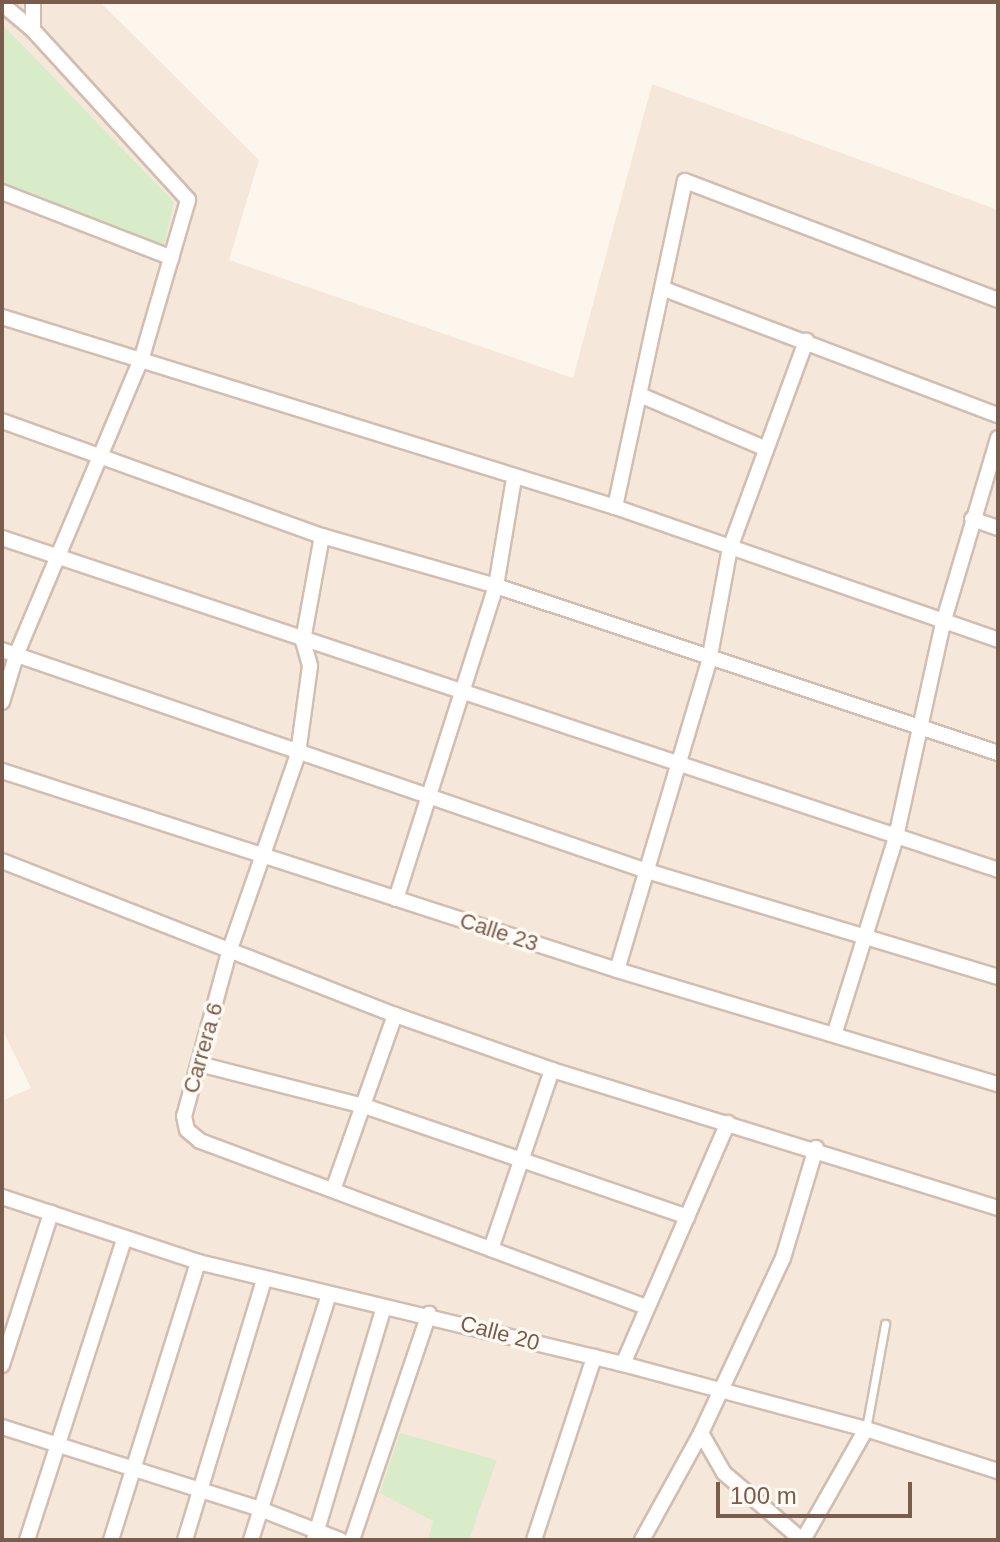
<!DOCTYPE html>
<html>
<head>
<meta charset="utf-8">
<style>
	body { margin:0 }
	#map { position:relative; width:1000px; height:1542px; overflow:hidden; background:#fdf6ec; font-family:Helvetica,sans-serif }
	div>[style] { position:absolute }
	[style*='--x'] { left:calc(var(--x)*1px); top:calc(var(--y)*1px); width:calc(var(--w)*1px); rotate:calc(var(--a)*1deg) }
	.residential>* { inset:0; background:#f5e8da }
	.green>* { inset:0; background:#d8ecc9 }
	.roads { filter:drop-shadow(2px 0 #d1beb0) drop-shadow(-2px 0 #d1beb0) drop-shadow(0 2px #d1beb0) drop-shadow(0 -2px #d1beb0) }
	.lane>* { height:7px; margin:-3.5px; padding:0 3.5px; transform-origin:3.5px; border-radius:3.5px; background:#fff }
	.street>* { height:14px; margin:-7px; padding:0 7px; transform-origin:7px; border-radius:7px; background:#fff }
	span { translate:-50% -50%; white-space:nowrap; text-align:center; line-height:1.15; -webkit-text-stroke:7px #fffaf3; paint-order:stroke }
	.street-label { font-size:22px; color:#7a5c4d }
	.frame { position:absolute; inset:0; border:4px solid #7a5c4d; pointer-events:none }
	.scale { position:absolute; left:716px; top:1482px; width:196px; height:36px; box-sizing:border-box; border:4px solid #7a5c4d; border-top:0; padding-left:10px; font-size:24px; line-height:28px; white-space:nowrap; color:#7a5c4d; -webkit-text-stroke:6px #fffaf3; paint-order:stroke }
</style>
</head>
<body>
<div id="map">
	<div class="residential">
		<i style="clip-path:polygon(2px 2px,100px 2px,259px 160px,229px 260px,573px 378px,652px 84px,998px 210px,998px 1540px,2px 1540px,2px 1101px,31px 1088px,2px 1029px)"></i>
	</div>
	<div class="green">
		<i style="clip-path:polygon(2px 24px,174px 202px,163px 250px,2px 183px)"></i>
		<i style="clip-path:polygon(400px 1433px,497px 1460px,469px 1540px,428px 1540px,433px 1521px,380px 1493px)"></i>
	</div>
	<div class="roads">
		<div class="lane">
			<i style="--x:866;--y:1429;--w:107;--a:-79.7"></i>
		</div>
		<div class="street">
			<i style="--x:2;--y:4;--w:40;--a:40"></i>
			<i style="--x:33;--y:30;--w:230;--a:47.6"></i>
			<i style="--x:188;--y:200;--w:164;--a:106.3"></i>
			<i style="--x:142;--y:357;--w:324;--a:112.9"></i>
			<i style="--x:16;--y:656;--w:48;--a:106.9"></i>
			<i style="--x:33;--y:30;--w:28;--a:-90"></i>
			<i style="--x:2;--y:192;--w:182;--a:21.2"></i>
			<i style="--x:664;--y:289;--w:357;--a:20.7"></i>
			<i style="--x:2;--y:317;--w:642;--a:17.22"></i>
			<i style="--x:615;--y:507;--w:405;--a:19.1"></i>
			<i style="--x:640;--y:395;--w:135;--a:23.1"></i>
			<i style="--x:2;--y:421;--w:340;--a:19.8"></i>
			<i style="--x:322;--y:536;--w:181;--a:16"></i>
			<i style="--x:496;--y:586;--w:529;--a:18.4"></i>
			<i style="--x:615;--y:507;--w:333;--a:-77.9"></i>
			<i style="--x:685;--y:181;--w:335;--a:20.8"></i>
			<i style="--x:972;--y:519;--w:28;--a:19"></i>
			<i style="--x:322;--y:536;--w:107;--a:100.3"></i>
			<i style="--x:303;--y:641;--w:26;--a:74"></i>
			<i style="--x:310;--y:666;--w:89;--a:97.8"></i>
			<i style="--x:298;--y:754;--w:210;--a:109.2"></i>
			<i style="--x:229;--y:952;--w:170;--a:105.3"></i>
			<i style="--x:184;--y:1116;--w:14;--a:78"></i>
			<i style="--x:187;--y:1130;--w:17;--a:40"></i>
			<i style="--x:200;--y:1141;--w:477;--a:20.4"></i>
			<i style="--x:2;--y:538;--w:1050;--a:18.43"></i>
			<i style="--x:2;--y:650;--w:682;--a:18.91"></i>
			<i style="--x:647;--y:871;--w:367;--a:16.8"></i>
			<i style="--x:2;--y:771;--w:646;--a:17.93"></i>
			<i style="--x:617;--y:970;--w:398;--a:16.7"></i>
			<i style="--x:2;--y:861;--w:422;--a:21.4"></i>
			<i style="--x:395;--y:1015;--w:166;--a:19.3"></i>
			<i style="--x:552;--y:1070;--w:467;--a:17.2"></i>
			<i style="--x:396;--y:899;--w:329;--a:-72.3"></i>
			<i style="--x:496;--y:586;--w:109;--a:-80.5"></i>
			<i style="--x:617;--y:970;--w:322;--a:-73.4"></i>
			<i style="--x:709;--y:661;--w:115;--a:-79.5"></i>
			<i style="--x:730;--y:548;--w:221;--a:-69.8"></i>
			<i style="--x:835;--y:1032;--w:204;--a:-72.6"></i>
			<i style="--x:896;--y:837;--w:219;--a:-77.6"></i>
			<i style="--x:943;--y:623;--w:193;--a:-73.4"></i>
			<i style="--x:199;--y:1064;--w:170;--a:14.3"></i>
			<i style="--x:364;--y:1106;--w:342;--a:18.9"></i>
			<i style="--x:333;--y:1190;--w:186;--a:-70.5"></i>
			<i style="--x:2;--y:1197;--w:206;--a:18.3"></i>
			<i style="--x:198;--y:1262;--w:437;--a:13.5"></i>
			<i style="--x:623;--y:1364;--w:252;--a:15"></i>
			<i style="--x:866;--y:1429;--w:139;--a:17.7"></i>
			<i style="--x:491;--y:1249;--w:189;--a:-71.2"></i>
			<i style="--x:623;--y:1364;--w:263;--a:-66.5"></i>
			<i style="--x:2;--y:1365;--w:160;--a:-72.1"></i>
			<i style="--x:2;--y:1427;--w:271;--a:17.6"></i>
			<i style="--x:260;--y:1509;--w:86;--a:21.2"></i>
			<i style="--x:701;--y:1433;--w:46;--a:60.1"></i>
			<i style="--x:724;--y:1473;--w:103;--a:40.7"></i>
			<i style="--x:27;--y:1540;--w:316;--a:-72.1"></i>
			<i style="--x:111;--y:1540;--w:291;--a:-72.6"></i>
			<i style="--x:185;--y:1540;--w:272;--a:-73.1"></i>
			<i style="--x:251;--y:1540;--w:258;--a:-72.4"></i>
			<i style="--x:314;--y:1540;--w:243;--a:-73.3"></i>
			<i style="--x:352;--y:1540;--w:239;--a:-71.2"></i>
			<i style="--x:534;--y:1540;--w:193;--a:-71.8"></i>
			<i style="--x:642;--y:1540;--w:122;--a:-61.1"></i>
			<i style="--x:701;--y:1433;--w:193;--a:-64.9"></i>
			<i style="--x:783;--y:1258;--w:115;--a:-73.3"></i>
			<i style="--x:803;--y:1540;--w:128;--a:-60.4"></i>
		</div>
	</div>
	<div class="street-label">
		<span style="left:499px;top:932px;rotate:18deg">Calle 23</span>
		<span style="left:203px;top:1048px;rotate:-74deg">Carrera 6</span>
		<span style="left:500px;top:1333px;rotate:15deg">Calle 20</span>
	</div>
	<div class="frame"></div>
	<div class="scale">100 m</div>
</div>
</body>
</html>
